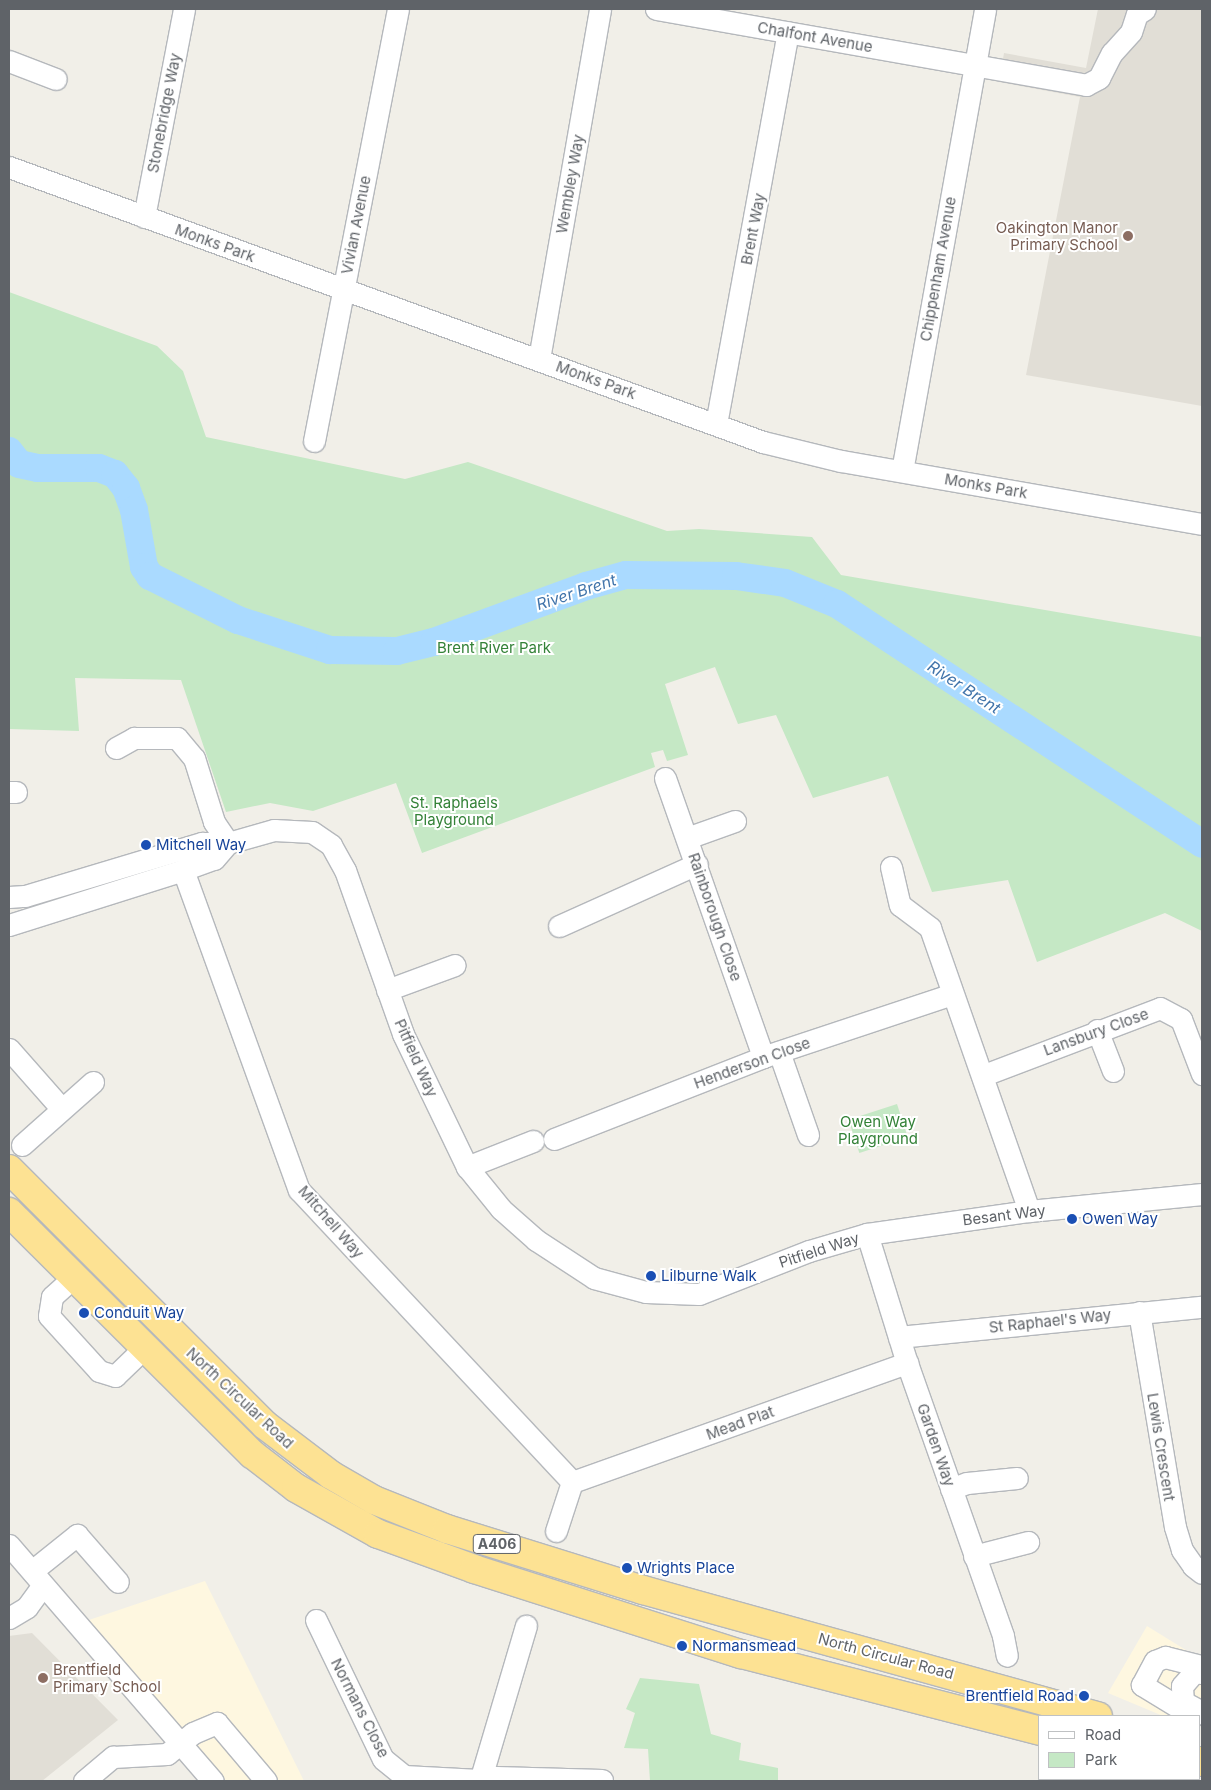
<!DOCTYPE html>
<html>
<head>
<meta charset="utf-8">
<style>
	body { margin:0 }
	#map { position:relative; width:1211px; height:1790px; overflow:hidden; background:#f1efe8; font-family:Inter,sans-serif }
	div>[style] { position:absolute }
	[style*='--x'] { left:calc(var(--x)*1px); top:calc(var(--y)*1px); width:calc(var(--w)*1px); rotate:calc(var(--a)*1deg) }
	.commercial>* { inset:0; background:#fef7e0 }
	.education>* { inset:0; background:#e1ded6 }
	.green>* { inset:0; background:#c5e8c5; transform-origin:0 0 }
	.river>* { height:28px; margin:-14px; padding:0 14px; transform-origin:14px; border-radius:14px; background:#aadaff }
	.roads { filter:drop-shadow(1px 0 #b5b8bc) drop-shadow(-1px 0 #b5b8bc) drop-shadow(0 1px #b5b8bc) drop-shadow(0 -1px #b5b8bc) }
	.minor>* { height:21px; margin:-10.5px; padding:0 10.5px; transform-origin:10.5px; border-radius:10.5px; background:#fff }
	.highway>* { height:28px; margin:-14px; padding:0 14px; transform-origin:14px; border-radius:14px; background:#fde293 }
	.dots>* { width:14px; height:14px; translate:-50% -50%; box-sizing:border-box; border:2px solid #fff; border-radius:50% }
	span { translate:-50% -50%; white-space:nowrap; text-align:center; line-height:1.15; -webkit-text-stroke:4px #fff; paint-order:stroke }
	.shield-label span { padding:1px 4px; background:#fff; border:1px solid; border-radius:4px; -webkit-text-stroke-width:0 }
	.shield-label { font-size:14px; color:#5f6368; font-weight:700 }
	.street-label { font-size:15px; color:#5f6368 }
	.education-label { font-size:15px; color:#785e54 }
	.right { translate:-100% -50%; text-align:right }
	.left { translate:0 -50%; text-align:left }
	.park-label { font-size:15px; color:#348238 }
	.transit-label { font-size:15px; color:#164399 }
	.water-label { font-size:16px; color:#4174aa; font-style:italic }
	.frame { position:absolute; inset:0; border:10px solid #5f6368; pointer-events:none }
	.legend { position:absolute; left:1038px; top:1715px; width:162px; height:65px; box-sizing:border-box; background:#fff; border:1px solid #bfc1c3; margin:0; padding:6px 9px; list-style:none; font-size:15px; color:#5f6368 }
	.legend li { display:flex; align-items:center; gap:10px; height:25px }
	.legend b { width:25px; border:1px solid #bfc1c3 }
</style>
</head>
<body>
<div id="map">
	<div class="commercial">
		<i style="clip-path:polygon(205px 1581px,304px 1781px,225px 1781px,83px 1622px)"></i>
		<i style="clip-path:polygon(1147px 1626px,1202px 1660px,1202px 1734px,1200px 1716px,1163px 1716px,1108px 1693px)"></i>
	</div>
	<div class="education">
		<i style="clip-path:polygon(1098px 9px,1202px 9px,1202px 406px,1026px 375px,1080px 97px,999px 82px,1004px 53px,1086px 68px)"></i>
		<i style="clip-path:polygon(32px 1633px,118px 1720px,42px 1781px,9px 1781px,9px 1636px)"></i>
	</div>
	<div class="green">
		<i style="clip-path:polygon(9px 292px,157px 346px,183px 371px,206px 437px,405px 479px,468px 462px,667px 531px,699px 529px,812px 537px,841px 575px,1202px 637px,1202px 931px,1165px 913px,1037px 962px,1008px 880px,932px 892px,888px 776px,813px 798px,776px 715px,738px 724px,715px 667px,665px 684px,688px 755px,667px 761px,663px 750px,651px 753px,655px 767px,422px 853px,396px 783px,313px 811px,270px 803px,226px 812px,181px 680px,75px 678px,79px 731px,9px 729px)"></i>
		<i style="left:897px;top:1104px;width:35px;height:51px;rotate:72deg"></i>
		<i style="clip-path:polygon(640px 1678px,699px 1684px,711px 1734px,741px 1743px,739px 1760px,778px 1768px,778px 1781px,650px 1781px,648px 1749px,624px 1748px,635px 1713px,626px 1709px)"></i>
	</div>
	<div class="river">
		<i style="--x:9;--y:451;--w:16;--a:52"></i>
		<i style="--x:19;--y:464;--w:19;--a:12"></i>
		<i style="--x:38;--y:468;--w:61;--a:0"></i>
		<i style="--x:99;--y:468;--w:17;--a:21"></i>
		<i style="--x:115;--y:474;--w:18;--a:52"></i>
		<i style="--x:126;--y:488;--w:23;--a:70"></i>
		<i style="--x:134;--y:510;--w:58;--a:80"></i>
		<i style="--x:144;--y:567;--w:11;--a:56"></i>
		<i style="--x:150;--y:576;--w:98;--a:26.6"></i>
		<i style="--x:238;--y:620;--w:97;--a:18.1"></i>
		<i style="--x:330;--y:650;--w:67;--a:0.9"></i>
		<i style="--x:397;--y:651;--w:38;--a:-14"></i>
		<i style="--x:434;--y:642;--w:162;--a:-20.2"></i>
		<i style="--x:586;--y:586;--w:41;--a:-15.4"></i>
		<i style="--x:626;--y:575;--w:110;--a:0.5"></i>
		<i style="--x:736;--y:576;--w:49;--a:8.1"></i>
		<i style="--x:785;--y:583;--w:56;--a:22"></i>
		<i style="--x:837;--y:604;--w:437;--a:33.3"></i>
	</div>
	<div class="roads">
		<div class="minor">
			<i style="--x:656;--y:9;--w:437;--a:10"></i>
			<i style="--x:1086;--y:85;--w:15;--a:-28"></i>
			<i style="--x:1099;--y:78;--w:28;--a:-63"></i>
			<i style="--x:1112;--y:53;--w:28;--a:-48"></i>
			<i style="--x:1131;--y:32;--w:19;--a:-72"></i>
			<i style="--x:1137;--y:14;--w:9;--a:-32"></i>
			<i style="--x:9;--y:61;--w:50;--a:21"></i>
			<i style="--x:9;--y:167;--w:803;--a:20.04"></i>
			<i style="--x:763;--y:442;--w:80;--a:13.7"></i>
			<i style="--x:841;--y:461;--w:366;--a:9.9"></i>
			<i style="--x:144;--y:217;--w:212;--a:-79.1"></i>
			<i style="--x:539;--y:359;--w:355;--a:-80.1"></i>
			<i style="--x:716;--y:424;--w:398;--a:-79.6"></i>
			<i style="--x:314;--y:441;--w:440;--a:-79"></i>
			<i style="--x:902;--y:471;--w:469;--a:-79.8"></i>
			<i style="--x:116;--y:748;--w:21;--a:-29"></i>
			<i style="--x:134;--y:738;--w:43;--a:0"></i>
			<i style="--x:177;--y:738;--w:26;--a:50"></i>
			<i style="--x:194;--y:758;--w:67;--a:72.6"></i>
			<i style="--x:214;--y:822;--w:25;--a:56"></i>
			<i style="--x:665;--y:778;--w:296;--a:70.6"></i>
			<i style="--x:9;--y:792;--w:7;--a:0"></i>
			<i style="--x:687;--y:838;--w:51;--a:-19.5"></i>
			<i style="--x:891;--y:867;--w:39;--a:77"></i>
			<i style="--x:900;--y:905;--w:38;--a:37"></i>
			<i style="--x:930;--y:928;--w:300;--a:70.7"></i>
			<i style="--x:183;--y:870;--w:340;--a:70.1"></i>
			<i style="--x:299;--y:1190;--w:400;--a:46.9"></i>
			<i style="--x:9;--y:897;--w:16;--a:-4"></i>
			<i style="--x:25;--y:896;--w:185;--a:-16.7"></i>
			<i style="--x:202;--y:843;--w:26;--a:0"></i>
			<i style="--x:9;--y:925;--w:182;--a:-17.5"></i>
			<i style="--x:183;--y:870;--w:33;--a:-20"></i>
			<i style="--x:214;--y:859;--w:21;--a:-49"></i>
			<i style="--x:228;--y:843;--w:48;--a:-15.8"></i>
			<i style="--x:274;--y:830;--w:38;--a:3"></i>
			<i style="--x:312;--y:832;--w:23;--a:34"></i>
			<i style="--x:331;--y:845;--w:29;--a:61"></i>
			<i style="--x:345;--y:870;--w:174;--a:70.5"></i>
			<i style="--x:403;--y:1034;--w:148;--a:64.3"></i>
			<i style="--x:467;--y:1167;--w:54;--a:51"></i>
			<i style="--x:501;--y:1209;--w:47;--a:41.5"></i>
			<i style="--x:536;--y:1240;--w:69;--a:33.2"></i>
			<i style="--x:594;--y:1278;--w:54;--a:15.1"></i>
			<i style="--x:646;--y:1292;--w:53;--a:2.2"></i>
			<i style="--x:699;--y:1294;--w:118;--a:-21.4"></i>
			<i style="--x:809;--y:1251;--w:60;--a:-16.3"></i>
			<i style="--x:867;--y:1234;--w:164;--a:-8.1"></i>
			<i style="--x:1029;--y:1211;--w:174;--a:-5.6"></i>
			<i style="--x:559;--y:926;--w:151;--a:-24.2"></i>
			<i style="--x:387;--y:990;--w:72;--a:-20.2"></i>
			<i style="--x:1097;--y:1030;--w:44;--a:68.7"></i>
			<i style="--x:9;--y:1049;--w:79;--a:48.6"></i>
			<i style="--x:779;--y:1052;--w:88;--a:70.7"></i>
			<i style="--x:984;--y:1075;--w:188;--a:-20.8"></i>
			<i style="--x:1160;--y:1008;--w:24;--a:28"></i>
			<i style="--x:1181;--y:1019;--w:59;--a:69.1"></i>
			<i style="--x:554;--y:1139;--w:225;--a:-21.4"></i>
			<i style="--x:763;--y:1057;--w:199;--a:-18.4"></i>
			<i style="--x:22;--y:1145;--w:95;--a:-41.6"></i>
			<i style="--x:467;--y:1167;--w:71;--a:-21.5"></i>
			<i style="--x:867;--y:1234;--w:135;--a:72.8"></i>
			<i style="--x:907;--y:1363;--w:289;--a:70.6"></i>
			<i style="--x:1003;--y:1636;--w:20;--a:79"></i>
			<i style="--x:75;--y:1276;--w:31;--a:138"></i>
			<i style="--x:52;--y:1297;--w:19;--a:99"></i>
			<i style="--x:49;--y:1316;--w:74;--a:47.7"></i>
			<i style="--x:99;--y:1371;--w:17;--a:17"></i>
			<i style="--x:115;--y:1376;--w:42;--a:-44"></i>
			<i style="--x:1139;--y:1312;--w:218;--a:80.5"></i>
			<i style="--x:1175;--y:1527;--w:24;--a:73"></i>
			<i style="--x:1182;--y:1550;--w:19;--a:55"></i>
			<i style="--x:1193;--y:1566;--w:11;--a:38"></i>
			<i style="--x:899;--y:1337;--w:304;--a:-5.7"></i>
			<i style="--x:572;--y:1482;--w:356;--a:-19.6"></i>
			<i style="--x:951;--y:1489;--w:17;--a:-21"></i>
			<i style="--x:967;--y:1483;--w:50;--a:-5.7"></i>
			<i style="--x:556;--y:1531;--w:52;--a:-71.9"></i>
			<i style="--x:9;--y:1545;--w:312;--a:49.2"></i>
			<i style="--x:974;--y:1556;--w:56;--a:-14.5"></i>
			<i style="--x:32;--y:1571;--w:58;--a:-38.7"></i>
			<i style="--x:77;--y:1535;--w:62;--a:48.9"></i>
			<i style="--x:9;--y:1618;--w:21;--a:-31"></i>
			<i style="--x:27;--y:1607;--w:26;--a:-54"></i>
			<i style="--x:316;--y:1620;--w:154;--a:64.3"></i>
			<i style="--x:383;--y:1759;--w:27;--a:39"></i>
			<i style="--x:404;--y:1776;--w:75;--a:3.1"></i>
			<i style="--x:479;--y:1780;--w:17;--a:-10"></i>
			<i style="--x:496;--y:1777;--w:106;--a:1.6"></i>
			<i style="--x:1202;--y:1712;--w:21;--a:-152"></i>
			<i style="--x:1183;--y:1702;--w:16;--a:-94"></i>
			<i style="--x:1182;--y:1686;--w:18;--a:-49"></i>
			<i style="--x:1194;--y:1672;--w:8;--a:7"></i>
			<i style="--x:1193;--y:1716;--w:60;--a:-148.7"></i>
			<i style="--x:1142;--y:1685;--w:27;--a:-62"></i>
			<i style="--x:1155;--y:1661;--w:11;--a:-22"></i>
			<i style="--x:1165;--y:1657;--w:38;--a:14"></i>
			<i style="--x:84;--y:1781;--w:38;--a:-40"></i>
			<i style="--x:113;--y:1757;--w:54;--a:-3.2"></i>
			<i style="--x:167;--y:1754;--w:33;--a:-39"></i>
			<i style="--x:193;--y:1733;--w:26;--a:-23"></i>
			<i style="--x:217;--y:1723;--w:76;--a:49.8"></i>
			<i style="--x:480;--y:1781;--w:162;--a:-73.5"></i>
		</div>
		<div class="highway">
			<i style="--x:9;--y:1169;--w:362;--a:45"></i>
			<i style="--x:265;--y:1425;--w:83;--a:37.1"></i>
			<i style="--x:331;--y:1475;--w:50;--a:30.2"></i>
			<i style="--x:374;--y:1500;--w:79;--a:21.7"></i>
			<i style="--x:447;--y:1529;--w:205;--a:17.3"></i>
			<i style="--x:643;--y:1590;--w:472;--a:15.5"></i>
			<i style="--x:9;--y:1212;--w:343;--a:44.9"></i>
			<i style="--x:252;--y:1454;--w:56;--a:37.7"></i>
			<i style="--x:296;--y:1488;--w:94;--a:29.3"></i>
			<i style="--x:378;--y:1534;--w:102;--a:20"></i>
			<i style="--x:474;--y:1569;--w:280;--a:17.7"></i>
			<i style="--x:741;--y:1654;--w:309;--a:14.4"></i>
			<i style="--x:1200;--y:1761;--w:2;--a:27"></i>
			<i style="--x:1154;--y:1779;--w:5;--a:22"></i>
		</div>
	</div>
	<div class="dots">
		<i style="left:1128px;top:236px;background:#8d6e63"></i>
		<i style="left:146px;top:845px;background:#1a4fb4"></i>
		<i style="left:1072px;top:1219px;background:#1a4fb4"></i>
		<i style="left:651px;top:1276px;background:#1a4fb4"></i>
		<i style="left:84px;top:1313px;background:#1a4fb4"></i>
		<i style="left:627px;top:1568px;background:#1a4fb4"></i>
		<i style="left:682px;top:1646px;background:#1a4fb4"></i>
		<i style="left:43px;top:1678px;background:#8d6e63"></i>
		<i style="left:1084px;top:1696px;background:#1a4fb4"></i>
	</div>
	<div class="shield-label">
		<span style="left:497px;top:1544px">A406</span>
	</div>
	<div class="street-label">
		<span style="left:815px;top:37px;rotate:10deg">Chalfont Avenue</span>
		<span style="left:164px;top:113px;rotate:-79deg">Stonebridge Way</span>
		<span style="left:570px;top:184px;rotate:-80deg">Wembley Way</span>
		<span style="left:356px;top:225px;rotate:-79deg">Vivian Avenue</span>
		<span style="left:753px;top:229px;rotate:-79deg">Brent Way</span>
		<span style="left:215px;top:243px;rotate:20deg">Monks Park</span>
		<span style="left:938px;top:269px;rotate:-80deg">Chippenham Avenue</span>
		<span style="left:596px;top:380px;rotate:20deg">Monks Park</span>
		<span style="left:986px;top:486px;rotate:10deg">Monks Park</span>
		<span style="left:715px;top:917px;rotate:71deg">Rainborough Close</span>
		<span style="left:1096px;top:1032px;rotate:-20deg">Lansbury Close</span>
		<span style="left:416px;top:1058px;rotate:66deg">Pitfield Way</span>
		<span style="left:752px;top:1063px;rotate:-20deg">Henderson Close</span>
		<span style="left:1004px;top:1215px;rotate:-7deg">Besant Way</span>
		<span style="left:331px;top:1222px;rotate:49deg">Mitchell Way</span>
		<span style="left:819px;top:1250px;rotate:-18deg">Pitfield Way</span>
		<span style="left:1050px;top:1321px;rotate:-6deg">St Raphael's Way</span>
		<span style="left:240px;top:1398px;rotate:43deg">North Circular Road</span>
		<span style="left:740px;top:1423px;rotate:-20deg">Mead Plat</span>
		<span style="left:936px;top:1445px;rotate:71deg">Garden Way</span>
		<span style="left:1161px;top:1447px;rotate:81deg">Lewis Crescent</span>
		<span style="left:886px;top:1656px;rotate:15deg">North Circular Road</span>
		<span style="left:360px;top:1708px;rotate:63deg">Normans Close</span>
	</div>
	<div class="education-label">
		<span class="right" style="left:1118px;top:236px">Oakington Manor<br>Primary School</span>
		<span class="left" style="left:53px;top:1678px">Brentfield<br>Primary School</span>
	</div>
	<div class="park-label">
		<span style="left:494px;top:648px">Brent River Park</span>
		<span style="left:454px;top:811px">St. Raphaels<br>Playground</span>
		<span style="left:878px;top:1130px">Owen Way<br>Playground</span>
	</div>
	<div class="transit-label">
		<span class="left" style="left:156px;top:845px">Mitchell Way</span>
		<span class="left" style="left:1082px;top:1219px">Owen Way</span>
		<span class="left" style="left:661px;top:1276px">Lilburne Walk</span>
		<span class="left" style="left:94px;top:1313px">Conduit Way</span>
		<span class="left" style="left:637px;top:1568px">Wrights Place</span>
		<span class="left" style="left:692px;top:1646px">Normansmead</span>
		<span class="right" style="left:1074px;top:1696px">Brentfield Road</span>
	</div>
	<div class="water-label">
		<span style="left:576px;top:592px;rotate:-18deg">River Brent</span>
		<span style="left:964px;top:687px;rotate:33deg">River Brent</span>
	</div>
	<div class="frame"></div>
	<ul class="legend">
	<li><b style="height:6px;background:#fff"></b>Road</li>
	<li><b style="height:14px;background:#c5e8c5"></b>Park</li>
	</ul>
</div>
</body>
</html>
